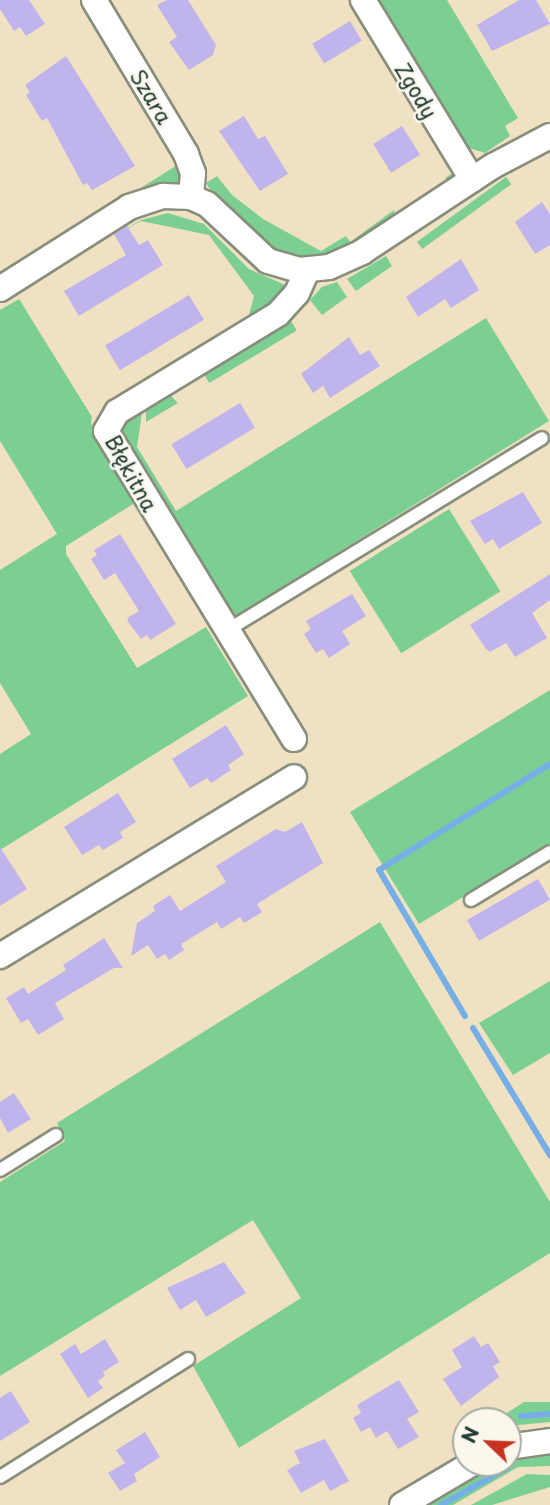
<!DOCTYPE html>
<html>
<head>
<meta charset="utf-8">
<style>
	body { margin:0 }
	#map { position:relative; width:550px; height:1505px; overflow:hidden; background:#f0e1c3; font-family:"Playpen Sans",sans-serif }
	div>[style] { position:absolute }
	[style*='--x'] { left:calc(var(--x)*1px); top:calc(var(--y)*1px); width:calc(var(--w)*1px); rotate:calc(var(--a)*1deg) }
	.green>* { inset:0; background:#7ccf92; transform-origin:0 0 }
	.stream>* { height:6px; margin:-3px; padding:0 3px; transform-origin:3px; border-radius:3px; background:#76afe6 }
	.building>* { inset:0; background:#bfb5ec; transform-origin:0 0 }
	.roads { filter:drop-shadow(2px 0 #888f7c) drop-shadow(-2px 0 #888f7c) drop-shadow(0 2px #888f7c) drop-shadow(0 -2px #888f7c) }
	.lane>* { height:12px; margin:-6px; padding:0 6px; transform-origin:6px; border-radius:6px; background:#fff }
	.street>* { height:24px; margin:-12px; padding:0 12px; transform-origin:12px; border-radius:12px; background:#fff }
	span { translate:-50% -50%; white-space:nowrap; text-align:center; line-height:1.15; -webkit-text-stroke:5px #fbf7ec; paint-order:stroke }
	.street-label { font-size:21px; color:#1f3d34 }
	.north { position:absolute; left:452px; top:1407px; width:70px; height:70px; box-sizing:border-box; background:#fbf7ec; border:2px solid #a3ada2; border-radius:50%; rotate:293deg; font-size:19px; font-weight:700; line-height:28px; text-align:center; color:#1f3d34 }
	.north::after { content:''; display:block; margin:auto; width:24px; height:32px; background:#c8321e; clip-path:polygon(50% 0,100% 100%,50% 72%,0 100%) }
</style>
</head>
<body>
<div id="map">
	<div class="green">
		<i style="clip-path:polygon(348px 0,455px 172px,449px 183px,445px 178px,453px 173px)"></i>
		<i style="clip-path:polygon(378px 0,447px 0,518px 118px,505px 126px,510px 136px,485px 153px,469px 148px)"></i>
		<i style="clip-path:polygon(182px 162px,178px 183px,128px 196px)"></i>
		<i style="clip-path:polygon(217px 176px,232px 195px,263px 219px,321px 251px,346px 236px,350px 242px,394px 210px,396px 217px,338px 252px,315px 259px,296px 258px,272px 250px,211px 191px,206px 183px)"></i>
		<i style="left:506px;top:177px;width:9px;height:110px;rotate:54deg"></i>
		<i style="clip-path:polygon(168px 213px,204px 224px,249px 269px,292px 288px,247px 322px,254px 296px,209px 235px,141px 221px,113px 237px,141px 220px)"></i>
		<i style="clip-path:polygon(386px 256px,392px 266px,356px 291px,347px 279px)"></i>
		<i style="clip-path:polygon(337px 282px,347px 297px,322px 315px,310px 300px,322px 287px)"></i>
		<i style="clip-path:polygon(19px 299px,92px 417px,91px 423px,133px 504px,66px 546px,66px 554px,137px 668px,206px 627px,248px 696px,0 850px,0 754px,31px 734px,0 683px,0 570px,57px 534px,0 441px,0 310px)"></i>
		<i style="left:288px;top:316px;width:17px;height:102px;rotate:59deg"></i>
		<i style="clip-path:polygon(486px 318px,549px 421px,231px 619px,123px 449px,122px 429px,129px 418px,143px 406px,137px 447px,176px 511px)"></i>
		<i style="clip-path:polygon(167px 392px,178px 403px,146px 422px,146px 405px)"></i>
		<i style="left:449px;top:509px;width:97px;height:117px;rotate:58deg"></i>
		<i style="clip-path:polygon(550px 690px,550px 844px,419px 924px,350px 812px)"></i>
		<i style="clip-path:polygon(380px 922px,550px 1202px,550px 1253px,239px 1448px,193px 1366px,301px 1298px,253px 1220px,0 1376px,0 1182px,65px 1141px,57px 1123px)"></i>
		<i style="clip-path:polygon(550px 981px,550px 1053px,513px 1075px,479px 1023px)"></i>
		<i style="clip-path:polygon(524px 1402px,550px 1402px,550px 1422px,508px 1426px,502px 1416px)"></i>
		<i style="clip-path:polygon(550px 1454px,550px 1466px,518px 1467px,453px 1505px,424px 1505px,498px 1464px)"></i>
		<i style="clip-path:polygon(527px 1474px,550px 1475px,550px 1487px,492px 1505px,471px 1505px)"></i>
	</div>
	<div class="stream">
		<i style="--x:465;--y:1016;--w:169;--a:-120.5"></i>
		<i style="--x:379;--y:870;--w:201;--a:-31.8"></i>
		<i style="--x:473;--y:1028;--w:149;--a:58.8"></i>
		<i style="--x:521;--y:1416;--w:29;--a:-4"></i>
		<i style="--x:441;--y:1505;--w:76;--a:-29.3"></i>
	</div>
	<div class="building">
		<i style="clip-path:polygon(0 0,29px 0,45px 24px,26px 36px,20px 27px,14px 31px,0 9px)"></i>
		<i style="clip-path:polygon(167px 0,188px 0,216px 45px,213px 55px,189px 70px,169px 42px,177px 37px,157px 5px)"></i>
		<i style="clip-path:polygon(519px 0,536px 0,550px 24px,492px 51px,477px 25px)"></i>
		<i style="left:350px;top:21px;width:23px;height:44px;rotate:59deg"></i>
		<i style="clip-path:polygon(66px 56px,135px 166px,92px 190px,87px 183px,83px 185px,47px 118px,42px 121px,26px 95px,30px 92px,25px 85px)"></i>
		<i style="clip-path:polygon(244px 116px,258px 139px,265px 136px,288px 174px,260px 191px,219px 131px)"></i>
		<i style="left:402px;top:126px;width:34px;height:34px;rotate:58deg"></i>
		<i style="clip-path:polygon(542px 202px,550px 214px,550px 245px,535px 254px,515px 222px)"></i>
		<i style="clip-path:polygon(127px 226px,139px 245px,148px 240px,163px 265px,79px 316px,64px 291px,126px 255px,114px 234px)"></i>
		<i style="clip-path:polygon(461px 259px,479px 290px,451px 308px,445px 299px,418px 317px,406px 297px)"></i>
		<i style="left:189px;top:295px;width:29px;height:98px;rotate:59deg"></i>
		<i style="clip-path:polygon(349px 337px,360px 355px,369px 350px,380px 366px,330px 398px,323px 386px,313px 393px,301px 374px)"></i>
		<i style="left:240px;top:403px;width:29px;height:80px;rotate:59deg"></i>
		<i style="clip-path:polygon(523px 492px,542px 523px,499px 549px,493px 539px,485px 544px,470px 521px)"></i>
		<i style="clip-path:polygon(120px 534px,176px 624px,150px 640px,147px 635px,141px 639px,129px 623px,127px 618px,139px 611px,115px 573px,104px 580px,91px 559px,97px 555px,94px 550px)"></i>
		<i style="clip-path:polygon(550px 574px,550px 600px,532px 613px,547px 638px,515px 657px,506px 643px,490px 652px,486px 649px,470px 625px)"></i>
		<i style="clip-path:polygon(352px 594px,366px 616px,342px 631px,350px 644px,329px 658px,323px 649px,316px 653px,304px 634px,311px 629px,306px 621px)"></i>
		<i style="clip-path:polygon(226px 725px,244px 754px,228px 765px,231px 770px,211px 783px,207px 778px,190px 788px,172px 759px)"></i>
		<i style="clip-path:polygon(118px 793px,136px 822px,120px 832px,123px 838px,103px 850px,99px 845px,82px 855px,64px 827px)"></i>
		<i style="clip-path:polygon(302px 822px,323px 863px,257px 904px,262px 912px,244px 923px,240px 917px,221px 929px,217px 922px,181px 944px,184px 950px,169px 960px,165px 954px,157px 959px,148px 945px,131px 956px,137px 923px,155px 911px,153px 906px,170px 895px,180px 911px,226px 882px,216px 866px,276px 829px,285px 832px)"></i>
		<i style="clip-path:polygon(0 847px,27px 889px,0 906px)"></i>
		<i style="left:538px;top:879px;width:24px;height:82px;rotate:60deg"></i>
		<i style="clip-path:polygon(104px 938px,123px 968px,114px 968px,55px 1003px,64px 1019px,38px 1035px,28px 1019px,21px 1023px,6px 998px,24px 987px,28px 994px,66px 970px,63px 965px)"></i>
		<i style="clip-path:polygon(14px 1093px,31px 1119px,8px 1133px,0 1118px,0 1102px)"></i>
		<i style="clip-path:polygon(224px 1262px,246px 1293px,206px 1317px,196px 1300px,180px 1310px,167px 1288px)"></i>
		<i style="clip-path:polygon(474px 1336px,481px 1347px,488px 1343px,500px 1362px,493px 1366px,499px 1377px,461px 1406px,443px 1379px,462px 1367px,452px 1350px)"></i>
		<i style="clip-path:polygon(105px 1339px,119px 1362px,103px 1372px,105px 1376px,98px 1381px,103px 1388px,88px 1398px,60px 1354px,75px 1344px,81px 1354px)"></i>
		<i style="clip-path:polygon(399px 1380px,419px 1412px,407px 1419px,419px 1437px,398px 1449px,387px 1431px,376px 1438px,370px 1427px,361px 1432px,353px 1418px,361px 1413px,357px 1405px)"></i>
		<i style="clip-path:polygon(11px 1391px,30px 1422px,0 1441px,0 1398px)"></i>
		<i style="clip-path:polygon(145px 1432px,160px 1457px,134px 1474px,137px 1481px,120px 1491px,108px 1473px,125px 1463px,116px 1450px)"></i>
		<i style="clip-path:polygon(325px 1439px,349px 1481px,330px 1491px,324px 1480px,301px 1493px,287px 1470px,300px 1463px,294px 1451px)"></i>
	</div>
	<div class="roads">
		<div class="lane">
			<i style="--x:226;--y:631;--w:370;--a:-31.4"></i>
			<i style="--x:471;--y:900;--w:92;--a:-31.3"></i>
			<i style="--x:0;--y:1170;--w:66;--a:-32"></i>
			<i style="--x:0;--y:1477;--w:222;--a:-32.1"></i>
		</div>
		<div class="street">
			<i style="--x:94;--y:0;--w:179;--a:59.1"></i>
			<i style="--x:186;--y:154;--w:20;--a:70"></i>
			<i style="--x:193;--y:173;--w:24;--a:95"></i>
			<i style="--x:363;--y:0;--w:210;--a:58.7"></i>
			<i style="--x:0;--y:289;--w:153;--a:-32.4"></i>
			<i style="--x:129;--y:207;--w:36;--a:-18"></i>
			<i style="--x:163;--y:196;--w:28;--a:2"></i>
			<i style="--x:191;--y:197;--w:17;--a:24"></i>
			<i style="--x:207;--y:204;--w:83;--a:43.1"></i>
			<i style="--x:268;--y:261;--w:33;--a:16"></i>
			<i style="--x:300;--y:270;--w:29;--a:-6"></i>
			<i style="--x:329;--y:267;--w:36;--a:-24"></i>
			<i style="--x:362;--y:252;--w:157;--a:-33.3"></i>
			<i style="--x:493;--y:166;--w:64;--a:-27.8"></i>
			<i style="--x:294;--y:739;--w:361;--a:-121.4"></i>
			<i style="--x:106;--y:431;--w:22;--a:-60"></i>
			<i style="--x:117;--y:412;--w:188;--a:-31.3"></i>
			<i style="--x:278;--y:314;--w:28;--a:-48"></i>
			<i style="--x:297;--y:293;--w:24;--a:-66"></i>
			<i style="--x:0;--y:956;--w:344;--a:-31.3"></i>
			<i style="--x:508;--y:1447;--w:42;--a:-8.1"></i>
			<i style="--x:402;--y:1505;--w:82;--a:-30.6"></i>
		</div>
	</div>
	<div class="street-label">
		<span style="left:417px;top:90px;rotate:59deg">Zgody</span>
		<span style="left:152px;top:96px;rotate:59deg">Szara</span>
		<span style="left:132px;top:473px;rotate:61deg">Błękitna</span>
	</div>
	<div class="north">N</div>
</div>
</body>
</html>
